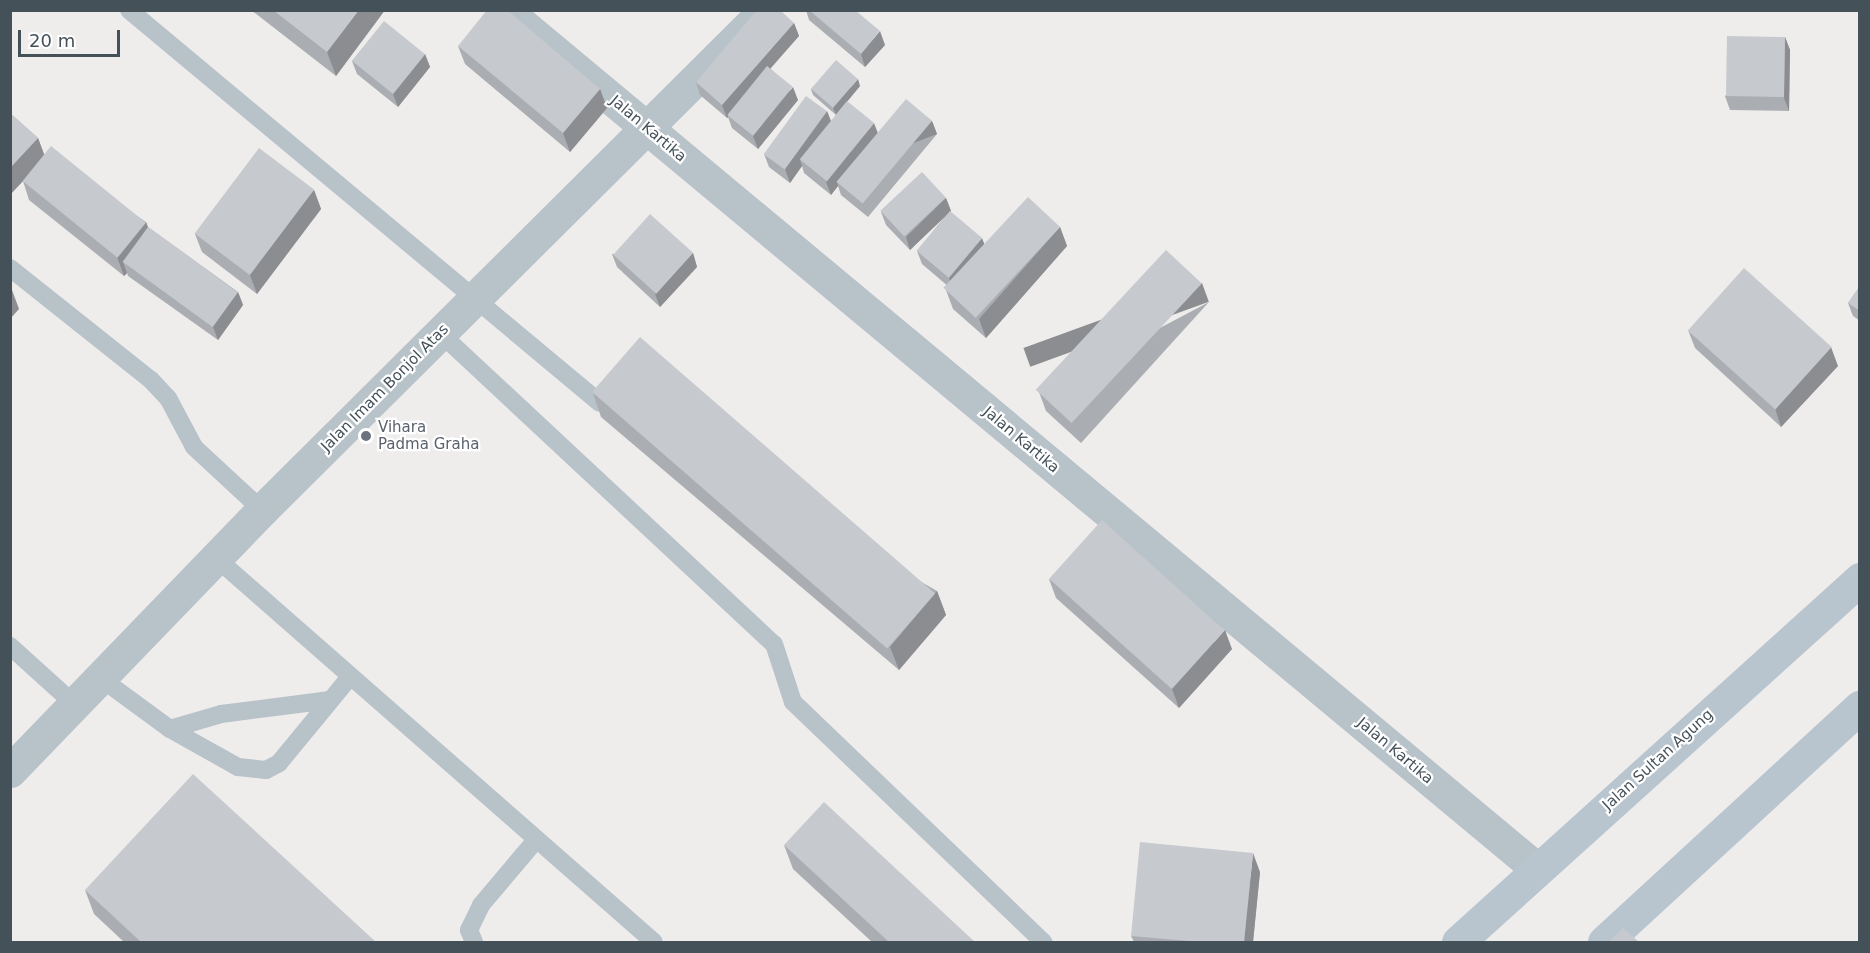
<!DOCTYPE html>
<html>
<head>
<meta charset="utf-8">
<style>
	body { margin:0 }
	#map { position:relative; width:1870px; height:953px; overflow:hidden; background:#efecec; font-family:"DejaVu Sans",sans-serif }
	div>[style] { position:absolute }
	[style*='--x'] { left:calc(var(--x)*1px); top:calc(var(--y)*1px); width:calc(var(--w)*1px); rotate:calc(var(--a)*1deg) }
	.lane>* { height:18px; margin:-9px; padding:0 9px; transform-origin:9px; border-radius:9px; background:#b8c2c9 }
	.street>* { height:33px; margin:-16.5px; padding:0 16.5px; transform-origin:16.5px; border-radius:16.5px; background:#b8c2c9 }
	.secondary>* { height:33px; margin:-16.5px; padding:0 16.5px; transform-origin:16.5px; border-radius:16.5px; background:#b8c5ce }
	.wall>* { inset:0; background:#aaaeb2 }
	.shaded-wall>* { inset:0; background:#8b8d91; transform-origin:0 0 }
	.building>* { inset:0; background:#c6cacf; transform-origin:0 0 }
	.dots>* { width:16px; height:16px; translate:-50% -50%; box-sizing:border-box; border:3px solid #fff; border-radius:50% }
	span { translate:-50% -50%; white-space:nowrap; text-align:center; line-height:1.15; -webkit-text-stroke:4.5px #fff; paint-order:stroke }
	.street-label { font-size:15px; color:#455159 }
	.worship-label { font-size:15px; color:#5b616d }
	.left { translate:0 -50%; text-align:left }
	.frame { position:absolute; inset:0; border:12px solid #455159; pointer-events:none }
	.scale { position:absolute; left:18px; top:30px; width:102px; height:27px; box-sizing:border-box; border:3px solid #455159; border-top:0; padding-left:8px; font-size:18px; line-height:21px; white-space:nowrap; color:#455159; -webkit-text-stroke:4px #fff; paint-order:stroke }
</style>
</head>
<body>
<div id="map">
	<div class="lane">
		<i style="--x:129;--y:10;--w:613;--a:39.84"></i>
		<i style="--x:10;--y:268;--w:180;--a:38.5"></i>
		<i style="--x:151;--y:380;--w:25;--a:47"></i>
		<i style="--x:168;--y:398;--w:55;--a:62"></i>
		<i style="--x:194;--y:447;--w:93;--a:42.8"></i>
		<i style="--x:440;--y:333;--w:456;--a:43"></i>
		<i style="--x:774;--y:644;--w:61;--a:71.9"></i>
		<i style="--x:793;--y:702;--w:347;--a:43.8"></i>
		<i style="--x:216;--y:558;--w:582;--a:41.24"></i>
		<i style="--x:10;--y:646;--w:85;--a:42.1"></i>
		<i style="--x:99;--y:677;--w:88;--a:36.2"></i>
		<i style="--x:170;--y:729;--w:78;--a:29.2"></i>
		<i style="--x:238;--y:767;--w:28;--a:6"></i>
		<i style="--x:266;--y:770;--w:15;--a:-28"></i>
		<i style="--x:279;--y:763;--w:112;--a:-50.5"></i>
		<i style="--x:170;--y:729;--w:53;--a:-16.4"></i>
		<i style="--x:221;--y:714;--w:110;--a:-7.3"></i>
		<i style="--x:474;--y:942;--w:13;--a:-113"></i>
		<i style="--x:469;--y:930;--w:28;--a:-64"></i>
		<i style="--x:481;--y:905;--w:85;--a:-49.8"></i>
	</div>
	<div class="street">
		<i style="--x:505;--y:10;--w:1343;--a:39.77"></i>
		<i style="--x:10;--y:771;--w:363;--a:-46"></i>
		<i style="--x:262;--y:510;--w:709;--a:-44.83"></i>
	</div>
	<div class="secondary">
		<i style="--x:1458;--y:942;--w:542;--a:-42.08"></i>
		<i style="--x:1604;--y:942;--w:348;--a:-42.6"></i>
	</div>
	<div class="wall">
		<i style="clip-path:polygon(251px 10px,385px 10px,336px 76px)"></i>
		<i style="clip-path:polygon(806px 10px,809px 10px,885px 45px,865px 67px,809px 20px)"></i>
		<i style="clip-path:polygon(794px 23px,799px 36px,770px 68px,798px 100px,758px 149px,732px 128px,728px 117px,727px 118px,700px 95px,696px 82px)"></i>
		<i style="clip-path:polygon(1785px 37px,1790px 50px,1789px 111px,1730px 110px,1725px 96px)"></i>
		<i style="clip-path:polygon(458px 46px,600px 89px,607px 108px,570px 152px,465px 64px)"></i>
		<i style="clip-path:polygon(425px 54px,430px 67px,398px 107px,357px 74px,352px 61px)"></i>
		<i style="clip-path:polygon(860px 86px,836px 115px,813px 95px,811px 89px)"></i>
		<i style="clip-path:polygon(827px 111px,831px 121px,877px 133px,932px 121px,937px 134px,868px 217px,841px 195px,838px 186px,831px 195px,804px 173px,802px 166px,790px 183px,769px 167px,764px 154px)"></i>
		<i style="clip-path:polygon(10px 113px,38px 138px,44px 154px,146px 222px,148px 227px,238px 292px,243px 305px,218px 340px,128px 276px,127px 273px,124px 276px,29px 200px,23px 181px,10px 194px)"></i>
		<i style="clip-path:polygon(314px 190px,321px 209px,257px 294px,202px 252px,195px 234px)"></i>
		<i style="clip-path:polygon(946px 198px,951px 211px,950px 212px,985px 246px,1060px 227px,1067px 246px,986px 338px,953px 309px,946px 290px,949px 287px,922px 264px,917px 251px,947px 214px,910px 250px,886px 225px,881px 212px)"></i>
		<i style="clip-path:polygon(693px 253px,697px 267px,660px 307px,617px 267px,612px 254px)"></i>
		<i style="clip-path:polygon(1860px 286px,1860px 321px,1853px 316px,1848px 303px)"></i>
		<i style="clip-path:polygon(1209px 302px,1081px 443px,1046px 411px,1039px 392px)"></i>
		<i style="clip-path:polygon(1688px 330px,1838px 366px,1781px 427px,1695px 348px)"></i>
		<i style="clip-path:polygon(593px 393px,937px 591px,946px 615px,899px 670px,601px 417px)"></i>
		<i style="clip-path:polygon(1049px 579px,1232px 649px,1179px 708px,1056px 598px)"></i>
		<i style="clip-path:polygon(784px 845px,975px 942px,872px 942px,793px 869px)"></i>
		<i style="clip-path:polygon(1260px 872px,1253px 942px,1134px 942px,1131px 936px)"></i>
		<i style="clip-path:polygon(85px 890px,376px 942px,124px 942px,94px 914px)"></i>
	</div>
	<div class="shaded-wall">
		<i style="clip-path:polygon(359px 10px,385px 10px,336px 76px,327px 52px)"></i>
		<i style="clip-path:polygon(794px 23px,799px 36px,729px 116px,728px 115px,728px 117px,727px 118px,722px 105px)"></i>
		<i style="clip-path:polygon(880px 31px,885px 45px,865px 67px,861px 54px)"></i>
		<i style="clip-path:polygon(1785px 37px,1790px 50px,1789px 111px,1784px 98px)"></i>
		<i style="clip-path:polygon(425px 54px,430px 67px,398px 107px,393px 94px)"></i>
		<i style="clip-path:polygon(858px 79px,860px 86px,836px 115px,833px 108px)"></i>
		<i style="clip-path:polygon(793px 87px,798px 100px,758px 149px,753px 136px)"></i>
		<i style="clip-path:polygon(600px 89px,607px 108px,570px 152px,563px 133px)"></i>
		<i style="clip-path:polygon(827px 111px,832px 124px,800px 160px,802px 166px,790px 183px,785px 169px)"></i>
		<i style="left:932px;top:121px;width:14px;height:108px;rotate:69deg"></i>
		<i style="clip-path:polygon(874px 123px,879px 136px,837px 182px,838px 186px,831px 195px,826px 182px)"></i>
		<i style="clip-path:polygon(38px 138px,45px 157px,11px 194px,10px 168px)"></i>
		<i style="clip-path:polygon(314px 190px,321px 209px,257px 294px,250px 275px)"></i>
		<i style="clip-path:polygon(946px 198px,951px 211px,910px 250px,906px 237px)"></i>
		<i style="clip-path:polygon(146px 222px,153px 241px,123px 262px,127px 273px,124px 276px,117px 257px)"></i>
		<i style="clip-path:polygon(1060px 227px,1067px 246px,986px 338px,979px 319px)"></i>
		<i style="clip-path:polygon(982px 238px,987px 251px,954px 291px,949px 278px)"></i>
		<i style="clip-path:polygon(693px 253px,697px 267px,660px 307px,655px 294px)"></i>
		<i style="left:1202px;top:283px;width:20px;height:190px;rotate:70deg"></i>
		<i style="clip-path:polygon(12px 290px,19px 309px,10px 319px,10px 292px)"></i>
		<i style="clip-path:polygon(238px 292px,243px 305px,218px 340px,213px 327px)"></i>
		<i style="clip-path:polygon(1831px 347px,1838px 366px,1781px 427px,1775px 408px)"></i>
		<i style="clip-path:polygon(937px 591px,946px 615px,899px 670px,890px 647px)"></i>
		<i style="clip-path:polygon(1225px 630px,1232px 649px,1179px 708px,1172px 689px)"></i>
		<i style="clip-path:polygon(1253px 853px,1260px 872px,1253px 942px,1244px 942px)"></i>
	</div>
	<div class="building">
		<i style="clip-path:polygon(273px 10px,359px 10px,327px 52px)"></i>
		<i style="clip-path:polygon(487px 10px,507px 10px,600px 89px,563px 133px,458px 46px)"></i>
		<i style="clip-path:polygon(757px 10px,780px 10px,794px 23px,722px 105px,696px 82px)"></i>
		<i style="clip-path:polygon(809px 10px,855px 10px,880px 31px,861px 54px)"></i>
		<i style="left:384px;top:21px;width:53px;height:51px;rotate:39deg"></i>
		<i style="left:1727px;top:36px;width:58px;height:60px;rotate:1deg"></i>
		<i style="left:836px;top:60px;width:29px;height:38px;rotate:41deg"></i>
		<i style="left:767px;top:66px;width:33px;height:63px;rotate:39deg"></i>
		<i style="left:806px;top:96px;width:26px;height:72px;rotate:36deg"></i>
		<i style="left:906px;top:99px;width:34px;height:108px;rotate:40deg"></i>
		<i style="left:847px;top:101px;width:35px;height:75px;rotate:39deg"></i>
		<i style="clip-path:polygon(10px 113px,38px 138px,10px 168px)"></i>
		<i style="left:51px;top:146px;width:122px;height:45px;rotate:39deg"></i>
		<i style="left:259px;top:148px;width:69px;height:107px;rotate:37deg"></i>
		<i style="left:922px;top:172px;width:35px;height:57px;rotate:47deg"></i>
		<i style="left:1028px;top:197px;width:44px;height:124px;rotate:43deg"></i>
		<i style="left:950px;top:211px;width:42px;height:52px;rotate:40deg"></i>
		<i style="left:650px;top:214px;width:58px;height:55px;rotate:42deg"></i>
		<i style="left:148px;top:227px;width:111px;height:43px;rotate:36deg"></i>
		<i style="left:1166px;top:250px;width:49px;height:191px;rotate:43deg"></i>
		<i style="left:1744px;top:268px;width:118px;height:84px;rotate:42deg"></i>
		<i style="clip-path:polygon(1860px 286px,1860px 311px,1848px 303px)"></i>
		<i style="left:640px;top:337px;width:391px;height:73px;rotate:41deg"></i>
		<i style="left:1102px;top:520px;width:165px;height:79px;rotate:42deg"></i>
		<i style="clip-path:polygon(193px 774px,376px 942px,141px 942px,85px 890px)"></i>
		<i style="clip-path:polygon(824px 802px,975px 942px,889px 942px,784px 845px)"></i>
		<i style="clip-path:polygon(1140px 842px,1253px 853px,1244px 942px,1201px 942px,1131px 936px)"></i>
		<i style="clip-path:polygon(1623px 928px,1639px 942px,1609px 942px)"></i>
	</div>
	<div class="dots">
		<i style="left:366px;top:436px;background:#6b7280"></i>
	</div>
	<div class="street-label">
		<span style="left:648px;top:129px;rotate:40deg">Jalan Kartika</span>
		<span style="left:385px;top:388px;rotate:-45deg">Jalan Imam Bonjol Atas</span>
		<span style="left:1021px;top:440px;rotate:40deg">Jalan Kartika</span>
		<span style="left:1395px;top:751px;rotate:40deg">Jalan Kartika</span>
		<span style="left:1658px;top:760px;rotate:-42deg">Jalan Sultan Agung</span>
	</div>
	<div class="worship-label">
		<span class="left" style="left:378px;top:436px">Vihara<br>Padma Graha</span>
	</div>
	<div class="frame"></div>
	<div class="scale">20 m</div>
</div>
</body>
</html>
